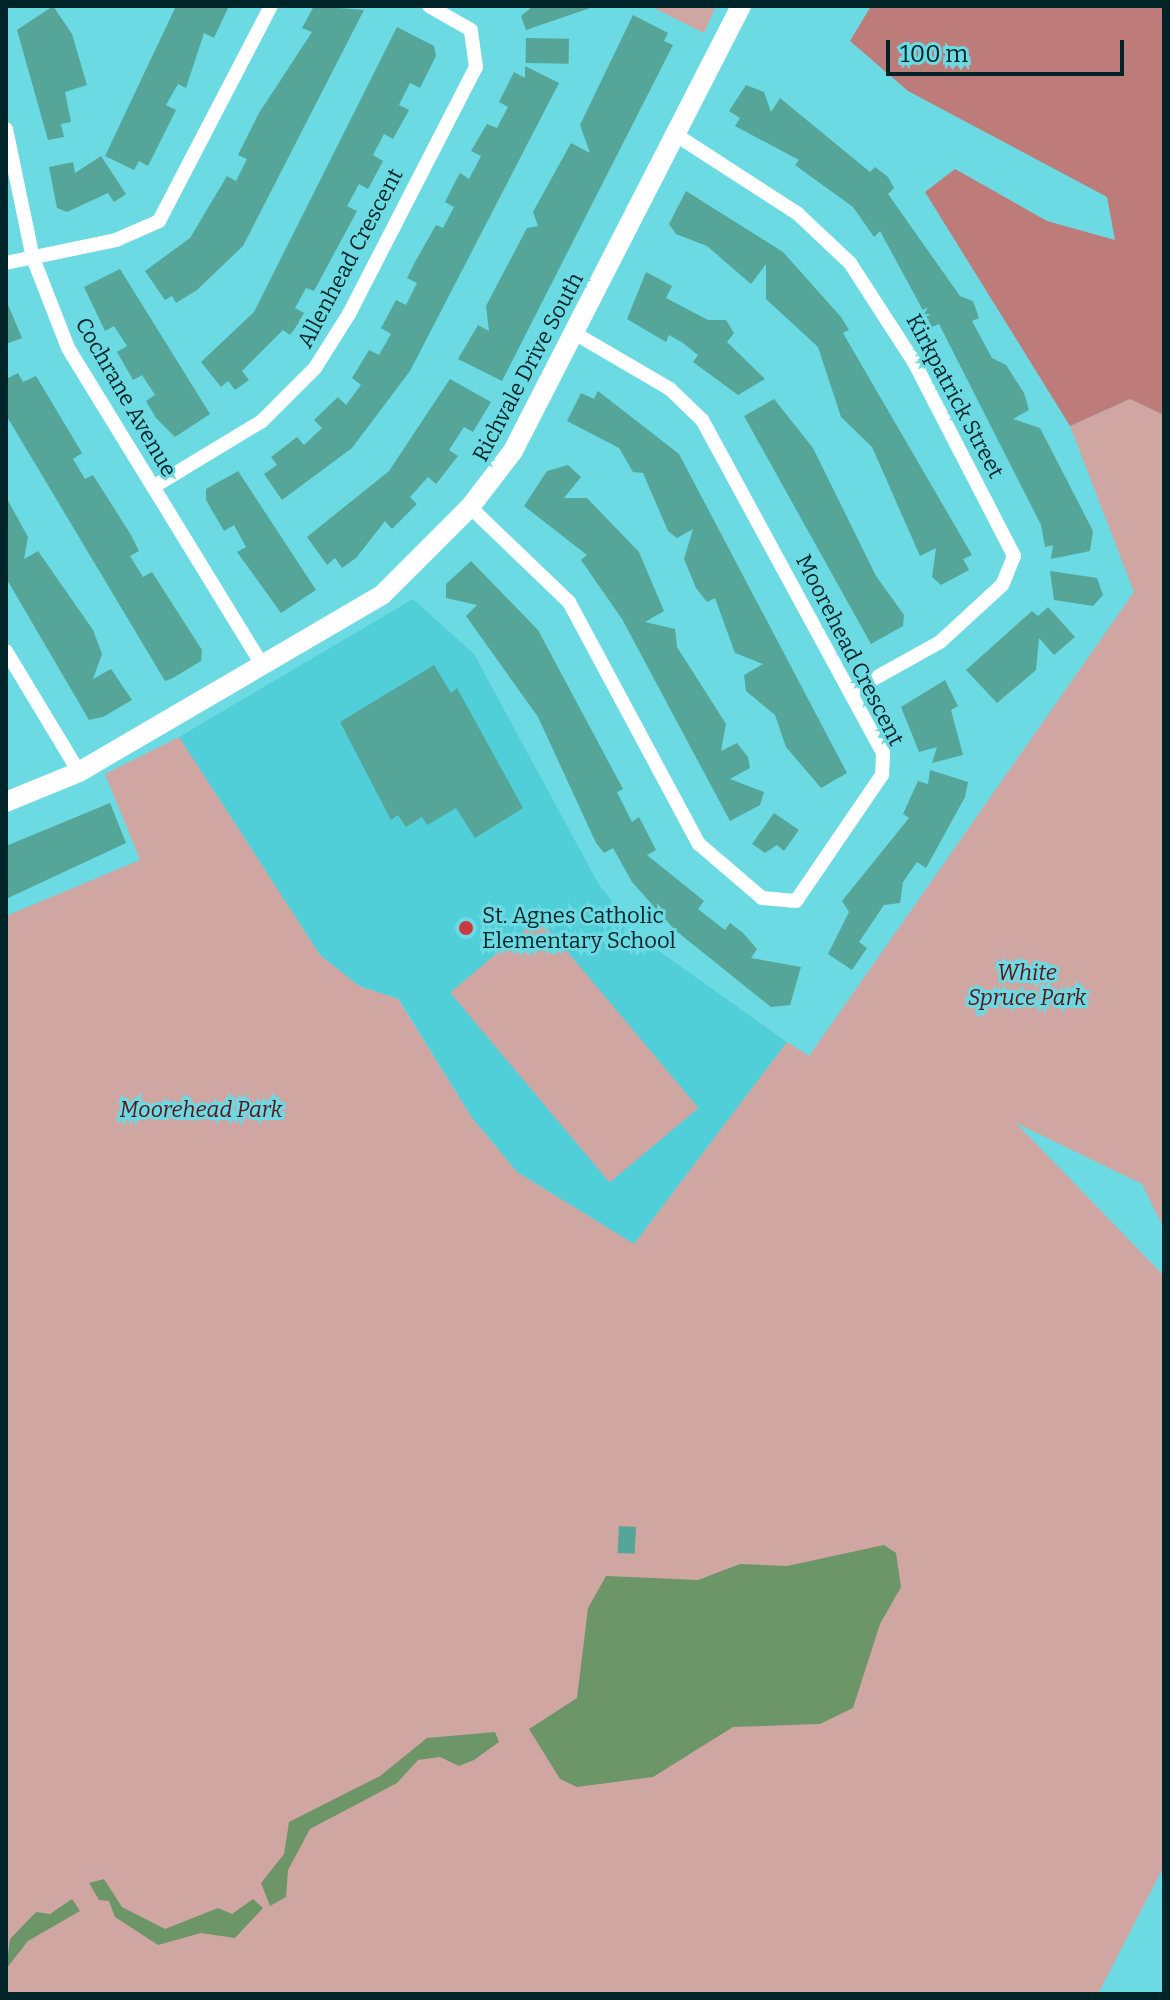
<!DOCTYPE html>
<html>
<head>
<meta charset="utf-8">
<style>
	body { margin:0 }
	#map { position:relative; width:1170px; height:2000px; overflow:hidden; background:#6bdae3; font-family:Bitter,serif }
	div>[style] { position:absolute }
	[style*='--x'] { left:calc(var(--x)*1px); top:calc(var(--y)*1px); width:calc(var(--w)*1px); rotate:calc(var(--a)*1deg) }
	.built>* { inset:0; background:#50cfd8 }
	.green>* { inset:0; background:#d0a6a3; transform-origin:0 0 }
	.forest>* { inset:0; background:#bd7c7a }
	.water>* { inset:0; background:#6c9668 }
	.building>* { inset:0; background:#55a598; transform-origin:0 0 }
	.street>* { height:14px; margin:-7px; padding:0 7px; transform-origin:7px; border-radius:7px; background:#fff }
	.secondary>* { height:20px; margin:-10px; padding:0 10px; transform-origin:10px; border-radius:10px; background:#fff }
	.dots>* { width:22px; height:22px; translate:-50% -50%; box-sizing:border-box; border:4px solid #6bdae3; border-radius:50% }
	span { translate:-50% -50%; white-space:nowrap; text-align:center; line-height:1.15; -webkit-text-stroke:6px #6bdae3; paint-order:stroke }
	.street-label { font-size:22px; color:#002427 }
	.poi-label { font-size:22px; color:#002427 }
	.left { translate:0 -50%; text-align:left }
	.park-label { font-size:22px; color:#611218; font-style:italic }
	.frame { position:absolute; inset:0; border:8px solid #002427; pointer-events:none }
	.scale { position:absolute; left:886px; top:40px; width:238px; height:36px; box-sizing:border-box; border:4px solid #002427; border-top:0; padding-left:10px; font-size:24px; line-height:28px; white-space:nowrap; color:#002427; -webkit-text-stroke:6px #6bdae3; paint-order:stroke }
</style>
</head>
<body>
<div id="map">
	<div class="built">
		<i style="clip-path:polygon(413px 599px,474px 654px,598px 883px,639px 937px,787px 1042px,634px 1244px,517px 1172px,472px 1118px,399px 999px,359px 986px,320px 955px,179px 737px)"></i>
	</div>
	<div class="green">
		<i style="clip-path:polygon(650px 6px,716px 6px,704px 33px)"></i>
		<i style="clip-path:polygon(1130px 399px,1164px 415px,1164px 1229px,1142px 1184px,1016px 1123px,1164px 1276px,1164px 1866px,1098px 1994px,6px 1994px,6px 916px,140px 860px,105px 774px,179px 737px,320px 955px,359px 986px,398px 999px,472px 1118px,517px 1172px,634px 1244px,787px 1042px,809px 1056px,1134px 592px,1070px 426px)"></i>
		<i style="left:539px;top:918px;width:248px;height:116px;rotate:50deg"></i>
	</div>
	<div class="forest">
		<i style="clip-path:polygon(871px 6px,1164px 6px,1164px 415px,1130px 399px,1070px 426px,925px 192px,955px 169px,1047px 221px,1115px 240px,1107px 197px,908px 91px,850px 41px)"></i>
	</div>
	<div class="water">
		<i style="clip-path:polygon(884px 1545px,896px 1553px,901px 1587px,880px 1624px,853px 1708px,820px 1724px,733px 1727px,653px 1777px,577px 1787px,560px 1779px,529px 1729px,577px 1698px,588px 1608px,606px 1576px,698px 1580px,740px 1564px,787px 1566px)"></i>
		<i style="clip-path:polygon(495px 1732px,499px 1742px,474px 1760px,459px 1766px,440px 1757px,418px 1760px,397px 1783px,310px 1829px,288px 1870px,286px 1897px,270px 1906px,261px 1883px,284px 1854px,289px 1822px,380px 1776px,427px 1738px)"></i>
		<i style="clip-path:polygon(104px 1879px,122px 1907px,165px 1929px,218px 1908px,232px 1914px,253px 1899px,263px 1908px,235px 1938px,201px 1933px,158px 1945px,115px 1917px,109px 1901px,99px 1900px,89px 1883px)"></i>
		<i style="clip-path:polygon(72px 1899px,80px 1911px,28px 1941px,6px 1969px,10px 1939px,36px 1912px,50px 1914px)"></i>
	</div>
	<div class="building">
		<i style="clip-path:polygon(53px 6px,72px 34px,87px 85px,65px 92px,71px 122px,61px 124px,64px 137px,48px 140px,17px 30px)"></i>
		<i style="clip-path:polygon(176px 6px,229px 6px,214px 38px,204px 33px,186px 88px,178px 84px,166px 105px,176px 110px,148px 166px,139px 161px,134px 170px,105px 156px)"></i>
		<i style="clip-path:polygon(314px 6px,364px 10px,243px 246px,197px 290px,176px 303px,172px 296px,165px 300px,145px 271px,190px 238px,227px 176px,236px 181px,247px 159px,238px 155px,259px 113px,312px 32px,302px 28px)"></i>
		<i style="clip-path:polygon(533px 6px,589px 6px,590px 8px,526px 30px,521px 16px)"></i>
		<i style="clip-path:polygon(633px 15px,668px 33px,664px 41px,673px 45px,502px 381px,458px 359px,478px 325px,489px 331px,486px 306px,527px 228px,538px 226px,533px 212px,571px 143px,590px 153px,580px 125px)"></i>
		<i style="clip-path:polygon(397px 27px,434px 46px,436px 56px,420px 88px,410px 83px,399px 105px,409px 110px,393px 139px,384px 134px,373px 155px,383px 161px,368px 189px,359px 184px,347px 206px,357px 211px,314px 291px,306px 288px,295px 308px,304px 313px,296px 327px,290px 335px,283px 330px,242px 371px,249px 380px,235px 390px,228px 381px,221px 387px,201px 362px,254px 312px)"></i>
		<i style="left:526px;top:38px;width:43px;height:25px;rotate:1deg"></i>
		<i style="clip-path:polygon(525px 66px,559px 83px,410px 371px,352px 448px,282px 500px,264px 474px,277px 465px,271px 457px,297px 437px,304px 445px,322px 428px,314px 420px,338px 397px,346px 405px,361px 385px,352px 378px,369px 350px,379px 355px,391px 334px,381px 328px,396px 300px,406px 305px,417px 283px,407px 278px,415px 262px,436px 225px,443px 228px,454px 207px,445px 202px,453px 186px,460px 173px,469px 179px,481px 156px,471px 151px,487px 124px,497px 128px,508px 107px,499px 102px,514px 72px,525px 78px)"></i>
		<i style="clip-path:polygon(746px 85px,764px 92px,771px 112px,780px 98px,870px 172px,875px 167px,888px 177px,894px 188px,888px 194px,960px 296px,973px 301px,979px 318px,972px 321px,992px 358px,1006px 365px,1024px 393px,1029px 410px,1013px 419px,1040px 428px,1093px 531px,1090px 551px,1051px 559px,1053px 545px,1045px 547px,1041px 525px,939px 324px,932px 327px,880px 231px,874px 237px,853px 207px,795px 165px,799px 160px,735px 126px,740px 118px,729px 111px)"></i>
		<i style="clip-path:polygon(101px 156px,126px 194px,114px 202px,108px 193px,67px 212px,57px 208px,49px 167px,73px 162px,75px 173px)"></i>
		<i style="clip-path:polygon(686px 191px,783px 252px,841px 317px,849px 330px,843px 333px,972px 555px,963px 559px,969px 570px,941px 585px,932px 577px,936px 548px,920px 556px,872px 447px,841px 417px,818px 347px,766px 299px,766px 264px,751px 284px,707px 246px,676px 234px,669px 224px)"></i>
		<i style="clip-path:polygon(120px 269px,210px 414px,175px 437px,156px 418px,146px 401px,155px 395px,142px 375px,133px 380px,117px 352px,127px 346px,114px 326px,105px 331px,84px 287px)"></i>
		<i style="clip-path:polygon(646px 272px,672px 286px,666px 298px,708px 320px,726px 320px,734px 333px,727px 342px,765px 379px,738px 395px,693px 362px,698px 355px,683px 343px,669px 335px,666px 342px,627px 319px)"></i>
		<i style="clip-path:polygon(6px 300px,22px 338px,6px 344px)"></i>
		<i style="clip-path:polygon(18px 373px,23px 382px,36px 376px,82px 453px,73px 459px,85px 479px,93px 475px,131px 535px,139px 551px,130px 556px,143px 577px,152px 572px,202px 650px,201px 661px,173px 678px,165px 681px,6px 415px,6px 379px)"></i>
		<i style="clip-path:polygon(450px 379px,491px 402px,473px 432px,464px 427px,449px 450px,458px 456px,436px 484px,428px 477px,420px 486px,410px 497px,417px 504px,392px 529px,385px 521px,356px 558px,342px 568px,335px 558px,327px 565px,307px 537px,389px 471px)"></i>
		<i style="clip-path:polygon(598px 391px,679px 454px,847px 773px,821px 788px,786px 747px,775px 715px,746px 691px,744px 675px,763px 664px,735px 653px,715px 598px,707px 602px,696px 588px,684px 559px,693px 529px,677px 538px,668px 531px,643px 473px,633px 472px,619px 448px,567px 421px,581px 393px,594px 399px)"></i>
		<i style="clip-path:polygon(774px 399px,813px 448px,876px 576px,904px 615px,903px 626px,871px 644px,744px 416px)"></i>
		<i style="clip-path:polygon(568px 465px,581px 477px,564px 498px,587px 498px,639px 552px,664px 611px,645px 622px,675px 629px,677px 647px,726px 724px,721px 751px,737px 743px,748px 757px,750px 768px,730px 779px,764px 792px,760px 805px,730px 821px,622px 619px,581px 560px,587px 555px,524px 506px,547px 471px)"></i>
		<i style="clip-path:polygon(238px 471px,316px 590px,281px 613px,237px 552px,246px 547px,234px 525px,224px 531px,206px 500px,206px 489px)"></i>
		<i style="clip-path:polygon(6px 497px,28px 537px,24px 559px,38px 551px,93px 630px,102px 654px,93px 679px,111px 669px,132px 700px,103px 717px,89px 720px,6px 578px)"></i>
		<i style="clip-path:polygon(471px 561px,538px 630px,623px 789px,617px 792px,632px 822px,639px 817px,656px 850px,647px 855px,704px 901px,698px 909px,725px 930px,730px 923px,743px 933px,757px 949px,751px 958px,801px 967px,790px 1005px,771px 1007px,675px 930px,632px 882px,613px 848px,604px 853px,596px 843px,538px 717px,466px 616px,477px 605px,446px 598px,446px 584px)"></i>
		<i style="clip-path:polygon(1050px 571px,1097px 578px,1103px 595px,1093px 606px,1054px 600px)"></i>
		<i style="clip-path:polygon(1048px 607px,1075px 637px,1054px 655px,1039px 638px,1036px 670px,997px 703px,966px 670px,1032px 611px,1038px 616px)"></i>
		<i style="clip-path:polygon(434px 665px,451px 693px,457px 688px,523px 808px,475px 838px,456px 808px,427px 825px,422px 817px,406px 827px,398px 815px,391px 820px,340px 722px)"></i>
		<i style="clip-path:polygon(945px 680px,958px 706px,951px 710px,963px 755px,932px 763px,937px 747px,919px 752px,901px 707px)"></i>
		<i style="clip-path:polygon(930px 770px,968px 782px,965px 797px,926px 868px,917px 862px,903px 882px,900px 903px,884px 905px,859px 942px,867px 948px,852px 970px,828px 954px,849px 912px,842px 901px,909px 818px,903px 814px,918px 781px,928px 784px)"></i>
		<i style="clip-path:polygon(110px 803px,126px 843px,6px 899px,6px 846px)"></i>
		<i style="clip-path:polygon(774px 813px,799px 830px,784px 851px,777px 845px,765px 853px,752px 844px)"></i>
		<i style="left:619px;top:1526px;width:17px;height:27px;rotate:3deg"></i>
	</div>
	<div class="street">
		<i style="--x:6;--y:129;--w:132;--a:78.2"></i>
		<i style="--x:33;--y:258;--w:97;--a:68.7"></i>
		<i style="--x:68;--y:348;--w:371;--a:58.5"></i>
		<i style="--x:673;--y:133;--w:149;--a:32.9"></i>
		<i style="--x:798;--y:214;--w:71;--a:43.3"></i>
		<i style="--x:850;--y:263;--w:118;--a:57.1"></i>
		<i style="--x:914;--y:362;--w:218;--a:62.7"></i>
		<i style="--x:1014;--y:556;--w:31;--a:112"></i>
		<i style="--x:1002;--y:585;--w:84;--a:137.4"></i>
		<i style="--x:940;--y:642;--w:103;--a:150.9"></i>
		<i style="--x:6;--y:263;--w:112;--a:-11.8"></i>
		<i style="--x:116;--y:240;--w:47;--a:-23.8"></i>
		<i style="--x:159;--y:221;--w:242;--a:-62.5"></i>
		<i style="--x:153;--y:487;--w:127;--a:-31.2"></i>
		<i style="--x:262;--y:421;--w:75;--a:-45"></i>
		<i style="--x:315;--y:368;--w:64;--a:-57.8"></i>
		<i style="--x:349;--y:314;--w:278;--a:-62.8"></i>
		<i style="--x:476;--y:67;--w:37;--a:-98"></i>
		<i style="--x:471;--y:30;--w:48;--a:-150.3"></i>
		<i style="--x:470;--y:507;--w:137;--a:43.8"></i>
		<i style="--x:569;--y:602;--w:275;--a:61.8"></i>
		<i style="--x:699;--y:844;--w:83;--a:40.6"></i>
		<i style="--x:762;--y:898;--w:34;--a:5"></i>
		<i style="--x:796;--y:901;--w:153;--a:-55.7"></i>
		<i style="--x:882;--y:775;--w:22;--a:-87"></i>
		<i style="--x:883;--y:753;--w:379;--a:-118.5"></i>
		<i style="--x:702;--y:420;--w:45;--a:-135.9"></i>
		<i style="--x:670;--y:389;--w:109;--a:-149.7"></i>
		<i style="--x:6;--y:651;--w:141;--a:58.9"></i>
	</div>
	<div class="secondary">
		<i style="--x:6;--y:802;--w:79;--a:-22.3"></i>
		<i style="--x:79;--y:772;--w:351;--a:-30.3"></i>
		<i style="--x:382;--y:595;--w:124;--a:-45"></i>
		<i style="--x:470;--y:507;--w:71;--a:-52.5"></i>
		<i style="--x:513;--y:451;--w:500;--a:-62.87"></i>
	</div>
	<div class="dots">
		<i style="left:466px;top:928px;background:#c93941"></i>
	</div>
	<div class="street-label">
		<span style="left:350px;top:258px;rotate:-62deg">Allenhead Crescent</span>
		<span style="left:528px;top:367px;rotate:-62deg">Richvale Drive South</span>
		<span style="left:955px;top:396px;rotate:62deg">Kirkpatrick Street</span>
		<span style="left:126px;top:397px;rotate:60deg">Cochrane Avenue</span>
		<span style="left:850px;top:650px;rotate:63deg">Moorehead Crescent</span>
	</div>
	<div class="poi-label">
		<span class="left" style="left:482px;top:928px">St. Agnes Catholic<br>Elementary School</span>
	</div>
	<div class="park-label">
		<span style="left:1027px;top:985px">White<br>Spruce Park</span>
		<span style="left:201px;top:1110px">Moorehead Park</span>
	</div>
	<div class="frame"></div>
	<div class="scale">100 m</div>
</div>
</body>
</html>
